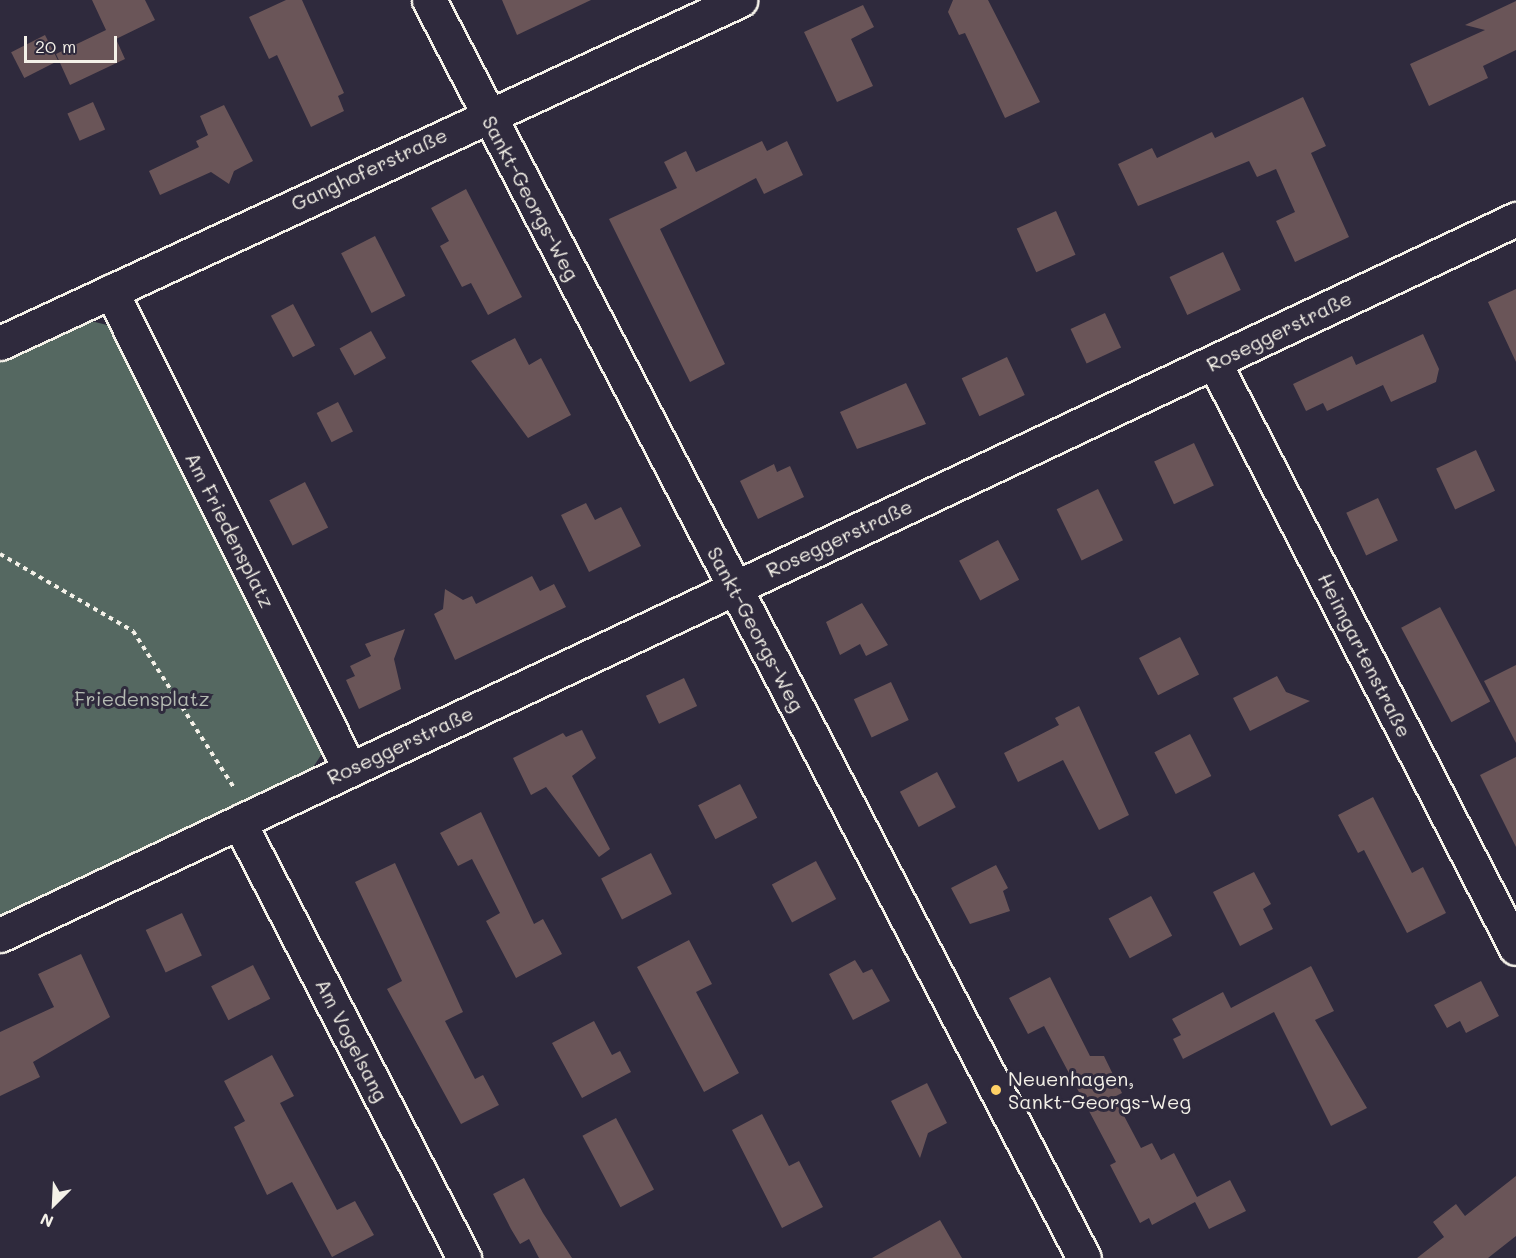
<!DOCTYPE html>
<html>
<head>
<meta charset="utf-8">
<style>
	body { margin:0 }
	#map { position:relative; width:1516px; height:1258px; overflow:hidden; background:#2f2a3d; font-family:Mali,sans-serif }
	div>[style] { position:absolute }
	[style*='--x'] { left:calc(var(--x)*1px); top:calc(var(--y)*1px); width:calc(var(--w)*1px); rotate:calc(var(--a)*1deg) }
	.green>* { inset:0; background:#556861 }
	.building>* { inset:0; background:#6a5558; transform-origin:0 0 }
	.path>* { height:4px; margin-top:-2px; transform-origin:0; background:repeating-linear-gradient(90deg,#f4f1e8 0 4.5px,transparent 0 9px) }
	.roads { filter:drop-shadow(2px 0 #f4f1e8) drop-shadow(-2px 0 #f4f1e8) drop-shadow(0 2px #f4f1e8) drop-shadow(0 -2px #f4f1e8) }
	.minor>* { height:33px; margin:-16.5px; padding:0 16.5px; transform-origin:16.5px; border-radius:16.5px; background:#2f2a3d }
	.dots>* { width:16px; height:16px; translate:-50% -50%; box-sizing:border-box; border:3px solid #2f2a3d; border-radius:50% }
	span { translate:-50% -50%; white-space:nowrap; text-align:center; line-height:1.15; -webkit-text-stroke:6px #2f2a3d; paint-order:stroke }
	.street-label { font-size:20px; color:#f4f1e8 }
	.park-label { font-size:20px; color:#b4bab2 }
	.poi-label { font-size:20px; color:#f4f1e8 }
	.left { translate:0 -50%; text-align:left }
	.north { position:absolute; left:24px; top:1174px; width:60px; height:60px; -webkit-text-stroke:4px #2f2a3d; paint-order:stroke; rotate:204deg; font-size:16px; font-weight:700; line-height:24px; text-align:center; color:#f4f1e8 }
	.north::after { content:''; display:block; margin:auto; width:21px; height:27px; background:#f4f1e8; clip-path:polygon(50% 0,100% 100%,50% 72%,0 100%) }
	.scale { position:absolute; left:24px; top:36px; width:93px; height:27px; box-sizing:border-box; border:3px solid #f4f1e8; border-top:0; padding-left:8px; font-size:18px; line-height:21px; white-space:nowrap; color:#f4f1e8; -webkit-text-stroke:4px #2f2a3d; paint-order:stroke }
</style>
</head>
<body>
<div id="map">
	<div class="green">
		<i style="clip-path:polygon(87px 320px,111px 326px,323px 752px,304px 781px,0 918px,0 362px)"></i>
	</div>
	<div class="building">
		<i style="clip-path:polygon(92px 0,145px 0,155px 20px,116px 39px,125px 59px,70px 85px,56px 54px,106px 30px)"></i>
		<i style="clip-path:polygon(286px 0,302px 0,344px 93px,338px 96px,344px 111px,311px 127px,277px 55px,269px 59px,249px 17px)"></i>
		<i style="clip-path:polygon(502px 0,591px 0,517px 35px)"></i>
		<i style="clip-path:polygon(953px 0,988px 0,1040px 102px,1005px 118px,965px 33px,959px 35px,948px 12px)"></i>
		<i style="clip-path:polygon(1516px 1px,1516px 50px,1483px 66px,1488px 78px,1429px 106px,1410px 64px,1485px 30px,1465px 25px)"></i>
		<i style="clip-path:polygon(863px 5px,874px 27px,851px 39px,873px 86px,837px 102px,804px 32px)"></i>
		<i style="left:45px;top:35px;width:29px;height:38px;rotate:63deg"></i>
		<i style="clip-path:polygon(1303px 97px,1326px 146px,1311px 153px,1349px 237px,1295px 262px,1276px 221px,1295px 212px,1276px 169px,1257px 177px,1249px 161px,1138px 206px,1118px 164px,1152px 148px,1157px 158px,1212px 132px,1215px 138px)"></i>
		<i style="left:93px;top:102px;width:30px;height:28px;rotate:66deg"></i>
		<i style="clip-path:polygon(224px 105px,253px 161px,234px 171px,229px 184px,211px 172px,160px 195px,149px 171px,199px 147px,196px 141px,208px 135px,200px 116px)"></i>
		<i style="clip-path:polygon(762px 141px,767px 151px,787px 141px,803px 175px,764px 194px,756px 178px,660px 229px,725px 364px,690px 382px,609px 219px,677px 188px,664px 162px,686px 151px,696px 172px)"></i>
		<i style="clip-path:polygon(466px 189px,522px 297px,488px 315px,471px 283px,462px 287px,440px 246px,449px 241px,431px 208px)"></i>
		<i style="left:1056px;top:211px;width:48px;height:43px;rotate:66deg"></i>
		<i style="left:375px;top:236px;width:67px;height:38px;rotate:63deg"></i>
		<i style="left:1223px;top:252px;width:42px;height:59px;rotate:65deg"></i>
		<i style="clip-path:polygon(1516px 289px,1516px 362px,1488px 302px)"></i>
		<i style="left:293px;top:304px;width:47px;height:25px;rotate:62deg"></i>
		<i style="left:1105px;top:313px;width:38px;height:38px;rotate:65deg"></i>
		<i style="left:371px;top:331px;width:31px;height:36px;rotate:61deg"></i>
		<i style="clip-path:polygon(1423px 334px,1439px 369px,1436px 382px,1391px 402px,1383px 385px,1327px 411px,1323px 403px,1306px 411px,1293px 384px,1352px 356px,1356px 365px)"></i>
		<i style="clip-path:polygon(515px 338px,529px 365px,541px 358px,571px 415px,528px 438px,471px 361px)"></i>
		<i style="left:1007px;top:357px;width:42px;height:50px;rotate:65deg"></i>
		<i style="clip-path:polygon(906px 383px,926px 424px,857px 449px,840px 412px)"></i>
		<i style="left:338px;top:402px;width:33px;height:24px;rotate:63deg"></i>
		<i style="left:1194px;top:443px;width:47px;height:44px;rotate:65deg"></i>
		<i style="left:1476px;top:450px;width:45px;height:44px;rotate:65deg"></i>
		<i style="clip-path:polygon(774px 464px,777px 472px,790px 466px,804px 497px,758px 519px,740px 481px)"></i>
		<i style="left:305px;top:482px;width:51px;height:40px;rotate:63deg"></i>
		<i style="left:1098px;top:489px;width:57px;height:46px;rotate:64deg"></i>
		<i style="left:1378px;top:498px;width:47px;height:35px;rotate:65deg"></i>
		<i style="clip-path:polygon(586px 503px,595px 520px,621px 507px,641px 546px,589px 572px,561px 515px)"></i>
		<i style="left:998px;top:540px;width:45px;height:44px;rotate:62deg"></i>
		<i style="clip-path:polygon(532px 576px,540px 591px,554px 584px,566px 607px,455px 660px,434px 614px,443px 609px,445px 589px,463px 600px,472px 596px,476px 604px)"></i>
		<i style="clip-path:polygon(862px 603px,888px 645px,866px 656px,860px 644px,840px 655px,826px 622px)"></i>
		<i style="left:1440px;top:607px;width:107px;height:44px;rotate:62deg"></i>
		<i style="clip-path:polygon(405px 629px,394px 659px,401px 689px,359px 709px,346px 680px,355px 676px,350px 666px,371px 656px,365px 644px)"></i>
		<i style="left:1180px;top:637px;width:42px;height:46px;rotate:63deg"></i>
		<i style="clip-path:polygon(1516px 665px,1516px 743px,1484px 681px)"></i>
		<i style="clip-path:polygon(1277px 676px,1286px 692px,1310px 701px,1250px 731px,1233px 698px)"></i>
		<i style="left:684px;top:678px;width:31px;height:42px;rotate:65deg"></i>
		<i style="left:891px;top:682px;width:42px;height:41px;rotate:65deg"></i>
		<i style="clip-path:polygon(1079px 706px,1129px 815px,1099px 830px,1063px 760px,1018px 782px,1004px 753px,1059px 725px,1055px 718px)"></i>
		<i style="clip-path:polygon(582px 730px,596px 758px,572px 776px,610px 849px,599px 857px,546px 787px,531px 795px,513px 758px,563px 733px,566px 737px)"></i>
		<i style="left:1190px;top:734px;width:47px;height:40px;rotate:63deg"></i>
		<i style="clip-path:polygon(1516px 757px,1516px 847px,1480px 775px)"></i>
		<i style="left:937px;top:772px;width:40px;height:42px;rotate:62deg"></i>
		<i style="left:740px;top:784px;width:38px;height:47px;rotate:63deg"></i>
		<i style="clip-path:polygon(1373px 797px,1412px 873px,1423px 867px,1446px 913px,1407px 933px,1364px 850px,1358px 853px,1338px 815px)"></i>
		<i style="clip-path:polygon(481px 812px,534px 924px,543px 919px,562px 954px,516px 978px,486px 921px,500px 913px,472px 859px,458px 866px,440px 833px)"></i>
		<i style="left:651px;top:853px;width:46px;height:56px;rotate:63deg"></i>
		<i style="left:816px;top:861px;width:43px;height:50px;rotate:62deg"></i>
		<i style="clip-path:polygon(395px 863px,463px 1012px,445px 1021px,475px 1079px,483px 1075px,499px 1105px,461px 1124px,387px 989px,402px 981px,355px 882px)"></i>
		<i style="clip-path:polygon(996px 865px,1008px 888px,1003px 891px,1010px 911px,970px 924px,951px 888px)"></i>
		<i style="clip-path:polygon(1254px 872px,1271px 904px,1263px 909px,1273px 929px,1240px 946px,1213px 892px)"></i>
		<i style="left:1151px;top:896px;width:45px;height:48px;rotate:62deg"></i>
		<i style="left:182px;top:913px;width:47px;height:40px;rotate:65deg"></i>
		<i style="clip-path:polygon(689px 940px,712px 984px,696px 992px,739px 1073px,704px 1092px,637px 967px)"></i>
		<i style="clip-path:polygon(81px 954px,110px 1017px,33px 1062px,40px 1077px,0 1096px,0 1032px,54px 1007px,38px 974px)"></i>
		<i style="clip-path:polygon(855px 960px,863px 973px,872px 969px,890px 1001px,853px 1020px,829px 974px)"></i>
		<i style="left:253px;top:965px;width:38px;height:47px;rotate:63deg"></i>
		<i style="clip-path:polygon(1311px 966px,1334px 1011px,1315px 1020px,1367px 1108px,1331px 1126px,1274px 1012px,1183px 1059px,1173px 1039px,1181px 1035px,1172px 1019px,1223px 992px,1231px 1008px)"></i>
		<i style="clip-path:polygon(1050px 977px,1090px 1056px,1104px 1056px,1122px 1093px,1114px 1097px,1141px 1148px,1152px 1143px,1161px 1160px,1174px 1153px,1197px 1197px,1230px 1180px,1246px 1211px,1209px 1229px,1195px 1202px,1152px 1225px,1149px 1218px,1140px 1223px,1110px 1165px,1116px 1162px,1044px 1026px,1028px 1034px,1009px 998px)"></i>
		<i style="clip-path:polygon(1481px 981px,1499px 1016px,1466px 1033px,1460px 1021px,1447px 1028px,1434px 1005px)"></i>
		<i style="clip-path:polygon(594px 1021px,612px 1055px,620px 1051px,631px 1072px,582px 1098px,552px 1043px)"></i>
		<i style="clip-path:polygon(272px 1055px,294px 1096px,280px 1103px,337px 1210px,355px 1201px,374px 1235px,332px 1257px,292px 1182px,267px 1195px,234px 1127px,245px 1121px,224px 1081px)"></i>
		<i style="clip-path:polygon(927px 1083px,947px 1123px,928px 1133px,920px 1158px,891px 1101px)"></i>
		<i style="clip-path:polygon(762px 1114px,789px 1166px,799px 1161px,823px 1207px,782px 1228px,732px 1130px)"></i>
		<i style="left:616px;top:1118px;width:81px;height:38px;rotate:62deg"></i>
		<i style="clip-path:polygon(1516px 1176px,1516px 1236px,1488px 1258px,1417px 1258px,1444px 1237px,1433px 1222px,1456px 1204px,1465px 1216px)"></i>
		<i style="clip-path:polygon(524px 1178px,543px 1213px,572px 1258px,539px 1258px,529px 1239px,520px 1244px,511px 1229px,493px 1194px)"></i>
		<i style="clip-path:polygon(940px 1220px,962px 1258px,872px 1258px)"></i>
	</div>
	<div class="path">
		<i style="--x:0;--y:554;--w:154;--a:30.1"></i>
		<i style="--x:133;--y:631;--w:187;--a:57.2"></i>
	</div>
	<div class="roads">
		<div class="minor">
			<i style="--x:429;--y:0;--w:1418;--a:62.5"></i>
			<i style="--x:111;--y:291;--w:533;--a:63.48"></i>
			<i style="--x:0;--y:343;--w:816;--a:-24.87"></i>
			<i style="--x:1214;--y:362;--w:659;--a:62.74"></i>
			<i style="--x:239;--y:822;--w:491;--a:62.7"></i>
			<i style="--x:0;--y:935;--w:1677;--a:-25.28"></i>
		</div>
	</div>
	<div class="dots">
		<i style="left:996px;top:1090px;background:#ffd166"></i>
	</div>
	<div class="street-label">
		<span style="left:369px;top:169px;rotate:-25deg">Ganghoferstraße</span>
		<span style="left:531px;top:198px;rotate:62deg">Sankt-Georgs-Weg</span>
		<span style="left:1279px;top:331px;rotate:-26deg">Roseggerstraße</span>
		<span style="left:230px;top:530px;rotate:63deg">Am Friedensplatz</span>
		<span style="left:839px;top:538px;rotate:-25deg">Roseggerstraße</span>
		<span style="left:756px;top:629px;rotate:62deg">Sankt-Georgs-Weg</span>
		<span style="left:1365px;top:655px;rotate:63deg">Heimgartenstraße</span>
		<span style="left:400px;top:745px;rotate:-25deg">Roseggerstraße</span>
		<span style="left:352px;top:1040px;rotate:63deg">Am Vogelsang</span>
	</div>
	<div class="park-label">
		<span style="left:142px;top:698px">Friedensplatz</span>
	</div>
	<div class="poi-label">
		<span class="left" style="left:1008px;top:1090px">Neuenhagen,<br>Sankt-Georgs-Weg</span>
	</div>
	<div class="north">N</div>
	<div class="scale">20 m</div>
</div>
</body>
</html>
